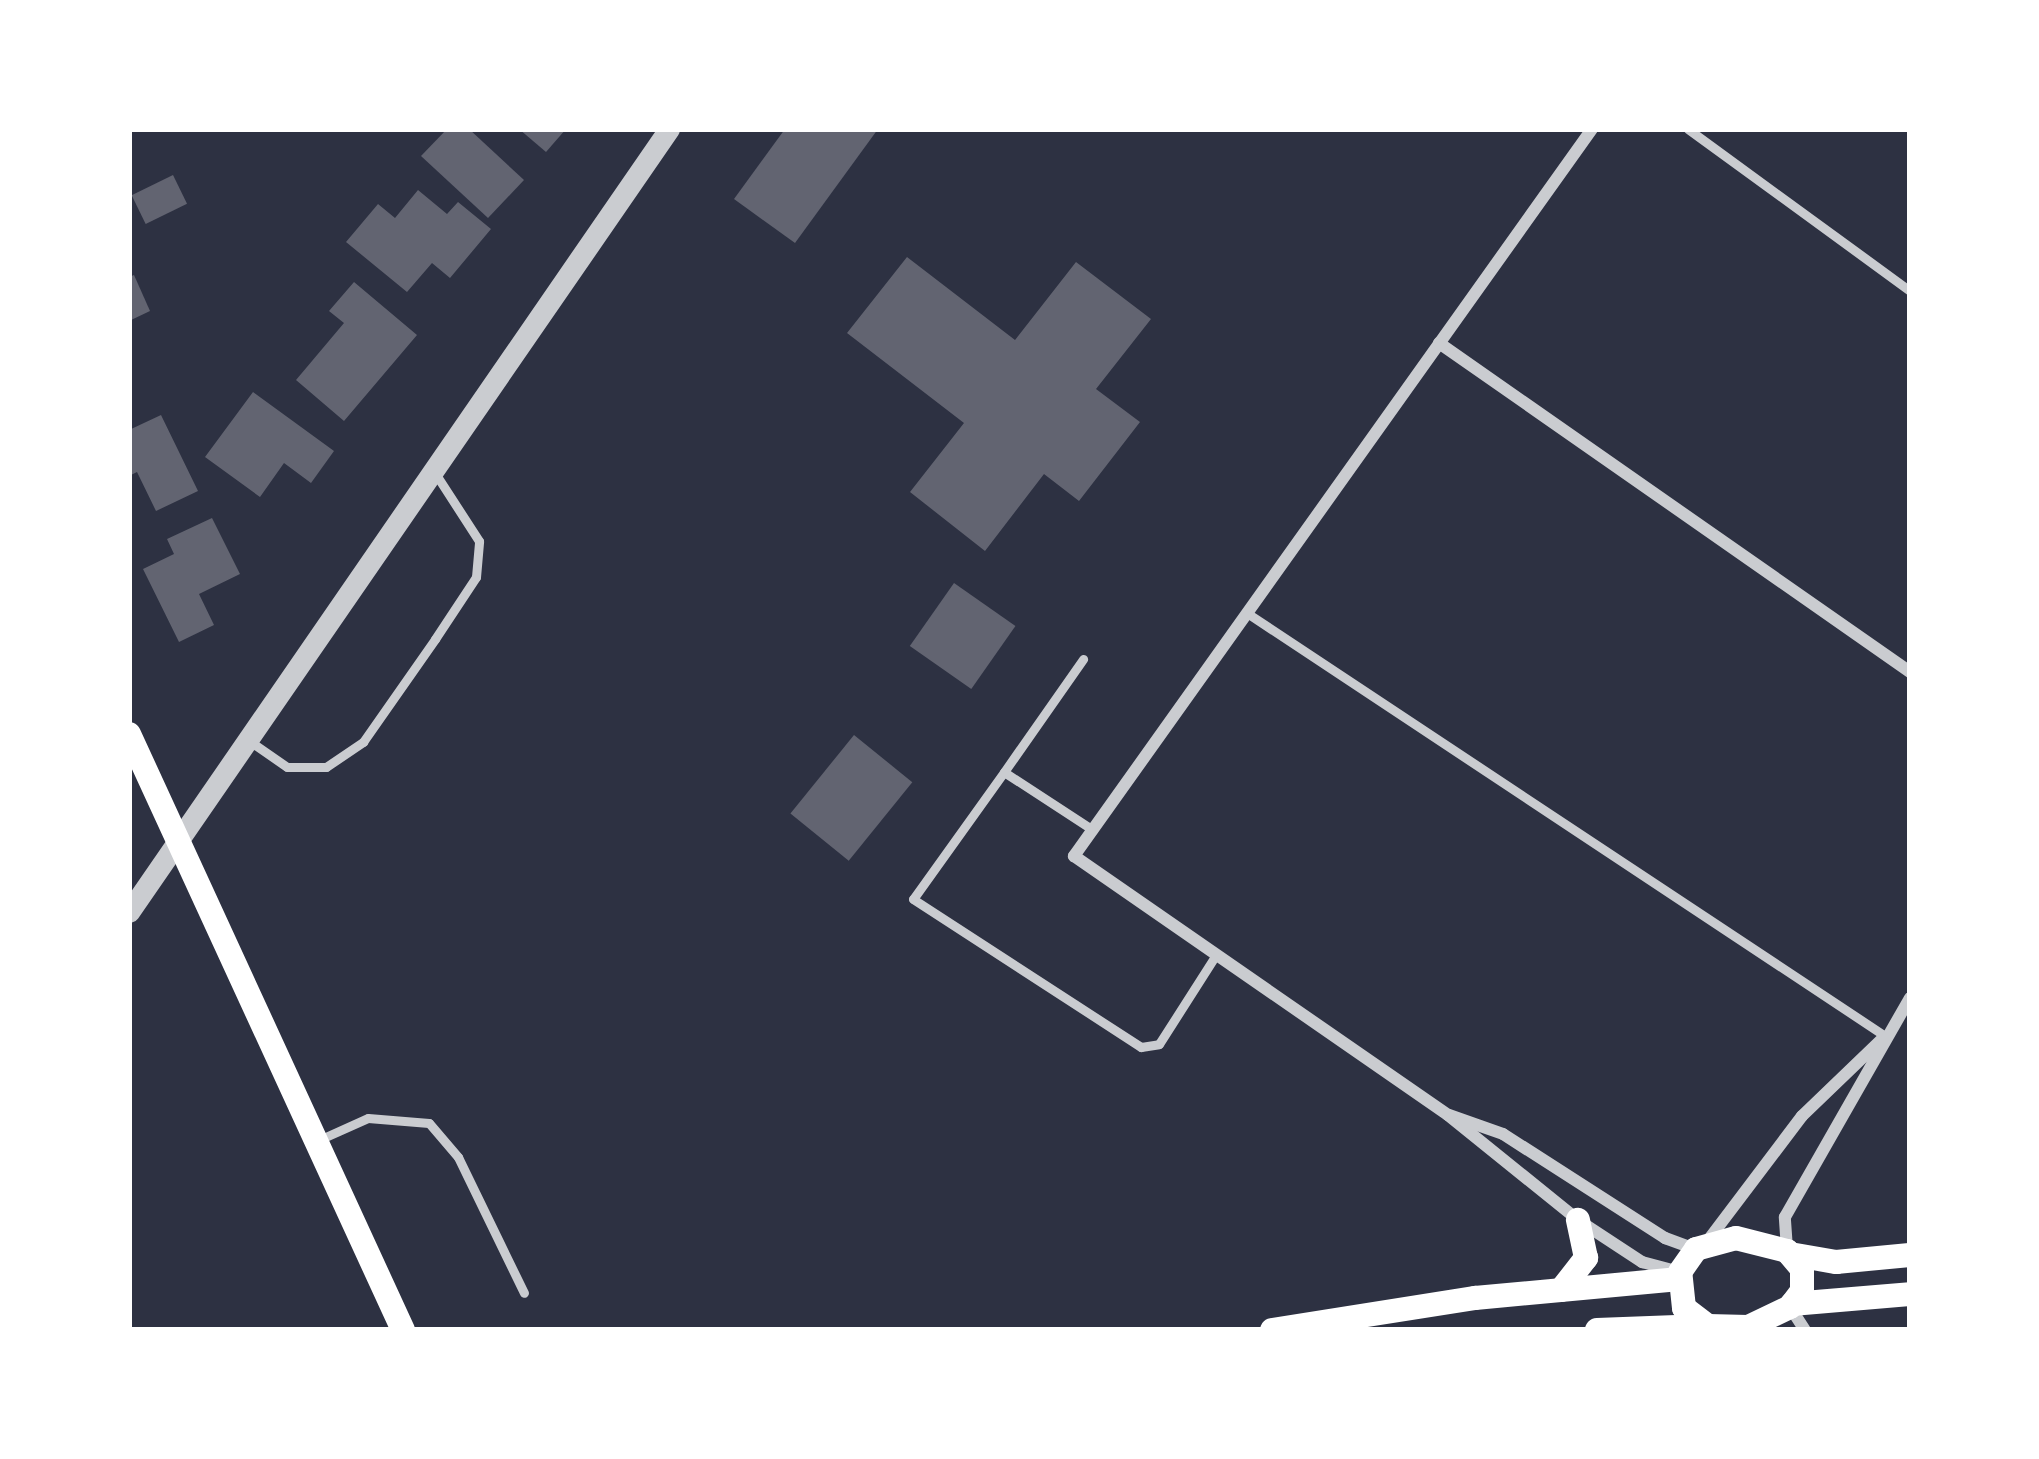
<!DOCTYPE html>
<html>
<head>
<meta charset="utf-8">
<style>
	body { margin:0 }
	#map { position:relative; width:2039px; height:1459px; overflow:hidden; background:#2d3142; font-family:Signika,sans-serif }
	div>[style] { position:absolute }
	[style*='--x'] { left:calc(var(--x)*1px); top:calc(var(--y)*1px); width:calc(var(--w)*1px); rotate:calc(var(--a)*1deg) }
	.building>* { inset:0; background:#626471; transform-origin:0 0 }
	.service>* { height:9px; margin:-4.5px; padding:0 4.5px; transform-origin:4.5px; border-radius:4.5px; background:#caccd0 }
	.minor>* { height:12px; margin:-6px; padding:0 6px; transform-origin:6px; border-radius:6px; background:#caccd0 }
	.tertiary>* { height:21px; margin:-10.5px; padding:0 10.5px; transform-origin:10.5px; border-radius:10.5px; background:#caccd0 }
	.secondary>* { height:24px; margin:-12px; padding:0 12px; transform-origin:12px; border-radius:12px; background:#fff }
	span { translate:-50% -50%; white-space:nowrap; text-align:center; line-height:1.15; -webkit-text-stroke:10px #fff; paint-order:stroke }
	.frame { position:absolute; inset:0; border:132px solid #fff; pointer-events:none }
</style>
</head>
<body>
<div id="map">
	<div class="building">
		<i style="clip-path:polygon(447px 129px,469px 129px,524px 180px,488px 218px,421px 156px)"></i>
		<i style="clip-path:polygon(519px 129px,566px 129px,546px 152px)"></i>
		<i style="clip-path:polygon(785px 129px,878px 129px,795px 243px,734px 199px)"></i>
		<i style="left:173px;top:175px;width:32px;height:46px;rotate:64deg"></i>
		<i style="clip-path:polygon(418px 190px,447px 214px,458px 202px,491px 229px,450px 278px,432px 263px,407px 292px,346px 242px,378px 204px,395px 218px)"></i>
		<i style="clip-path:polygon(907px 257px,1015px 340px,1076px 262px,1151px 319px,1096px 389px,1140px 422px,1079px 501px,1044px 474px,985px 551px,910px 492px,964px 423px,847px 333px)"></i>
		<i style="clip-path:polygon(134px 275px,150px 311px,129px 321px,129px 277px)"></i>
		<i style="clip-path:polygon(354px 282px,417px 335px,344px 421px,296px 380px,344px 323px,329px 311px)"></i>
		<i style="clip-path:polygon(253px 392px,334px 451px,311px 483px,284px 463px,260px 497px,205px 457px)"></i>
		<i style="clip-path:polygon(161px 415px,198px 491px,156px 511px,137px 472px,129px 476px,129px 430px)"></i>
		<i style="clip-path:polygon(212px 518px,240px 574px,199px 594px,214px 625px,179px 642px,143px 569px,174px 554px,167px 539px)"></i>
		<i style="left:954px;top:583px;width:75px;height:77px;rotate:35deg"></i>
		<i style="left:854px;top:735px;width:75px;height:101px;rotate:39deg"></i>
	</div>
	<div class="service">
		<i style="--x:1688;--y:129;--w:275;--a:36.1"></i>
		<i style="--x:1247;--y:613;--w:765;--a:33.54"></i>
		<i style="--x:248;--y:740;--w:47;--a:34.7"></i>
		<i style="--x:287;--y:767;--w:39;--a:0"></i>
		<i style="--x:326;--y:767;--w:45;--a:-34"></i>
		<i style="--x:363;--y:742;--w:126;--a:-55"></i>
		<i style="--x:435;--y:639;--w:74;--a:-56.5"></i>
		<i style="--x:476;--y:577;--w:36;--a:-85"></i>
		<i style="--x:479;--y:541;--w:85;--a:-122.9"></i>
		<i style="--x:1004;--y:772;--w:138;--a:-55"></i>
		<i style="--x:1093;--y:830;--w:106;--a:-146.9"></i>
		<i style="--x:1004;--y:772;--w:156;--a:125.6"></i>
		<i style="--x:913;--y:899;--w:272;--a:33"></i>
		<i style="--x:1141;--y:1047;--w:18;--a:-9"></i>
		<i style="--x:1159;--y:1044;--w:106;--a:-57.4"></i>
		<i style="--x:321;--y:1139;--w:51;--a:-24.1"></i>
		<i style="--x:368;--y:1118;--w:61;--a:4.7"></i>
		<i style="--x:429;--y:1123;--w:45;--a:49.5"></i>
		<i style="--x:458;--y:1157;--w:151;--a:64.1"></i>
	</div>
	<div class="minor">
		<i style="--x:1592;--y:129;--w:893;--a:125.47"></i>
		<i style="--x:1074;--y:856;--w:455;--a:34.7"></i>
		<i style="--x:1448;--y:1115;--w:167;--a:38.9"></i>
		<i style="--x:1578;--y:1220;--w:77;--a:33.3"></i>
		<i style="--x:1642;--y:1262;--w:39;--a:15"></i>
		<i style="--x:1439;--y:343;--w:575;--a:34.93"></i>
		<i style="--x:1449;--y:1115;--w:57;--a:19.4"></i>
		<i style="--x:1503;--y:1134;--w:193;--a:32.7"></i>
		<i style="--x:1665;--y:1238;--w:33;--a:20"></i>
		<i style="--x:1706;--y:1243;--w:159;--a:-52.9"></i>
		<i style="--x:1802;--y:1116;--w:114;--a:-43.9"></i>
		<i style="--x:1787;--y:1249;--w:32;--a:-94"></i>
		<i style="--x:1785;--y:1217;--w:252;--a:-60.3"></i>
		<i style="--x:1790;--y:1307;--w:27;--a:57"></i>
	</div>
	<div class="tertiary">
		<i style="--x:129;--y:912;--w:951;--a:-55.41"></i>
	</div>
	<div class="secondary">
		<i style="--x:129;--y:734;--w:656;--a:65.31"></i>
		<i style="--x:1736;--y:1238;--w:53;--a:14.3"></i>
		<i style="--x:1787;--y:1251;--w:23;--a:50"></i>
		<i style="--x:1802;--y:1269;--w:22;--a:90"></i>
		<i style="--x:1802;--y:1291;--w:20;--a:127"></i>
		<i style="--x:1790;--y:1307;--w:47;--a:154.5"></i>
		<i style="--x:1748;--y:1327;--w:40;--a:-178.6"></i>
		<i style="--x:1708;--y:1326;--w:30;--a:-143"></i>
		<i style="--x:1684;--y:1308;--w:36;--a:-96"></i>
		<i style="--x:1680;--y:1272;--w:28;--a:-55"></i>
		<i style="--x:1696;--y:1249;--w:41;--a:-15.4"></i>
		<i style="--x:1790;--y:1254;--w:47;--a:9.9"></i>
		<i style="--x:1836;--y:1262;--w:74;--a:-5.4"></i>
		<i style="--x:1561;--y:1290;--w:41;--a:-52"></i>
		<i style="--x:1586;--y:1258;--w:39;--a:-102"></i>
		<i style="--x:1792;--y:1304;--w:118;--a:-4.8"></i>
		<i style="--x:1272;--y:1330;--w:206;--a:-9"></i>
		<i style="--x:1475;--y:1298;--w:205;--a:-5.3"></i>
		<i style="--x:1597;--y:1330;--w:106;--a:-2.2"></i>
	</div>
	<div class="frame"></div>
</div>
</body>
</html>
